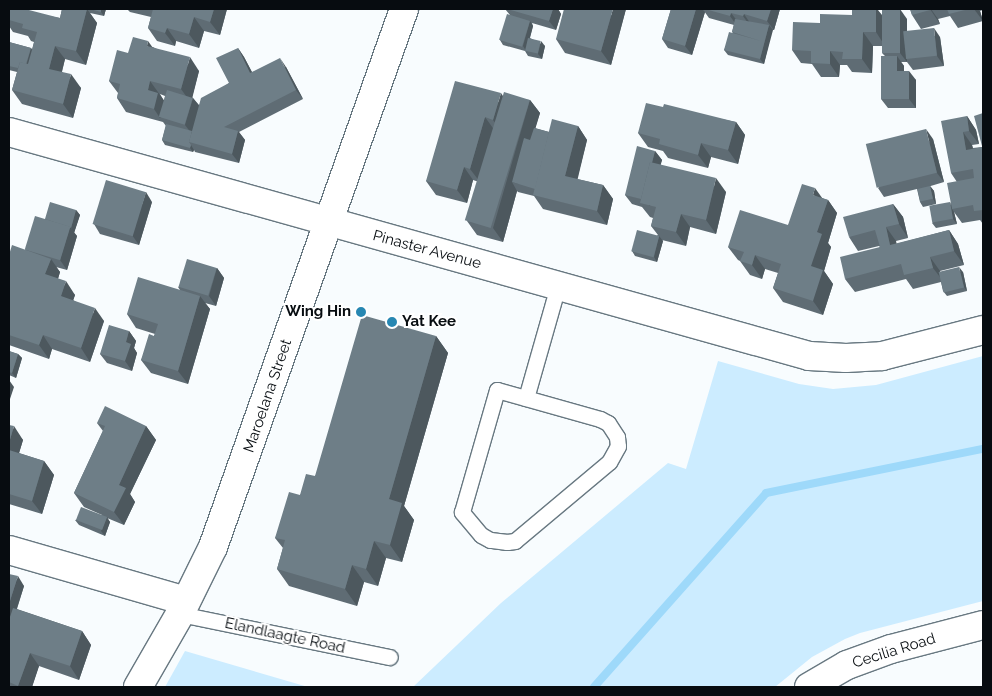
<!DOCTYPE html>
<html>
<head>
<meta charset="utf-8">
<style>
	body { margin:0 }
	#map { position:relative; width:992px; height:696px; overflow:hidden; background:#f8fcfe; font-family:Raleway,sans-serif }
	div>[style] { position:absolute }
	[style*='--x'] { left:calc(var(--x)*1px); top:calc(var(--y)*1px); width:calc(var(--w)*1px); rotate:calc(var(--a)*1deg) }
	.green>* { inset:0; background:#ccecff }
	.stream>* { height:8px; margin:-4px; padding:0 4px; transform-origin:4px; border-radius:4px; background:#9ed9fa }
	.roads { filter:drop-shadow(1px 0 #687881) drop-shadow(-1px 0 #687881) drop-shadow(0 1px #687881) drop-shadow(0 -1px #687881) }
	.service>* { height:15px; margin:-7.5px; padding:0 7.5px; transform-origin:7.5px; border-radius:7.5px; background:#fff }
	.minor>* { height:28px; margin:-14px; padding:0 14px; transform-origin:14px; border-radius:14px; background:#fff }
	.wall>* { inset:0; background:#5f6c74 }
	.shaded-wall>* { inset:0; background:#4d585e }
	.building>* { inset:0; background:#6e7e87; transform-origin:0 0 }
	.dots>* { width:14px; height:14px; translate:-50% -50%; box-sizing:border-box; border:2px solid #fff; border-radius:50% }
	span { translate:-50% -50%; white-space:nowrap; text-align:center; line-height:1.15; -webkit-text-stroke:4px #fff; paint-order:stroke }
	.street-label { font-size:15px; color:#070c10 }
	.poi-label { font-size:15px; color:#070c10; font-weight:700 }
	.right { translate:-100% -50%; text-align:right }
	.left { translate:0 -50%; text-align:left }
	.frame { position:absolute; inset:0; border:10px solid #070c10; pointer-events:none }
</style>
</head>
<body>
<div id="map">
	<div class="green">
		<i style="clip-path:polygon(983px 356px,983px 601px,860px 633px,845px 639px,812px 657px,775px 687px,413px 687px,501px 603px,668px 463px,686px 469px,718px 361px,799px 384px,833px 389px,876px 385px)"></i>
		<i style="clip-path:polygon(185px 651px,308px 687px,165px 687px)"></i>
	</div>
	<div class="stream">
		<i style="--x:594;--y:687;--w:259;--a:-48.4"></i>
		<i style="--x:766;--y:493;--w:221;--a:-11.5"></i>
	</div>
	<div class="roads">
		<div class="service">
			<i style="--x:497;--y:390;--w:107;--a:15.7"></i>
			<i style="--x:600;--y:419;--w:9;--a:27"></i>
			<i style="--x:608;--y:423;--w:17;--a:57"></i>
			<i style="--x:617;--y:437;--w:9;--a:84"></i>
			<i style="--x:618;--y:446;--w:18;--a:119"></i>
			<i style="--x:609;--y:462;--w:123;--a:140"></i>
			<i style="--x:515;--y:541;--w:8;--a:173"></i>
			<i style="--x:507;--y:542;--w:17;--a:-173"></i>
			<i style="--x:490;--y:540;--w:10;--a:-151"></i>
			<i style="--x:481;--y:535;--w:30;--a:-130"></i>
			<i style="--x:462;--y:512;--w:127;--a:-74"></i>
			<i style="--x:526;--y:398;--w:116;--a:-74.1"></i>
			<i style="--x:180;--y:614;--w:214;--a:11.6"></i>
		</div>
		<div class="minor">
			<i style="--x:9;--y:132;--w:831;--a:15.64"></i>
			<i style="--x:809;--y:356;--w:37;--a:3"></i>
			<i style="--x:846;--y:358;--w:36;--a:-3"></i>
			<i style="--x:882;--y:356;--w:104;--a:-14.4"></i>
			<i style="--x:9;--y:550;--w:184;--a:16.1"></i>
			<i style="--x:138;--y:687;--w:84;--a:-60.1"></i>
			<i style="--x:180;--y:614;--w:75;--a:-63.8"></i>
			<i style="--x:213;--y:547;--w:571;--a:-70.45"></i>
			<i style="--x:809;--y:687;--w:44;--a:-30.1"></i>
			<i style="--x:847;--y:665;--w:47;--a:-20"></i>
			<i style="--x:891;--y:649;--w:95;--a:-14.6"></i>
		</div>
	</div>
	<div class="wall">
		<i style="clip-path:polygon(9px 9px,60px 18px,62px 9px,106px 9px,104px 16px,90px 13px,97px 23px,86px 65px,65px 59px,62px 72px,81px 88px,73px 118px,22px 104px,12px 90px,17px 72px,9px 70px,9px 42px,31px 48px,32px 50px,34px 42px,31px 41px,28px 36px,13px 32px,9px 26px)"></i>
		<i style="clip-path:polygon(127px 9px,227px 9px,220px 35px,204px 31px,199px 48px,176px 41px,175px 46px,157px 41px,148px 28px,151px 17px,130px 12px)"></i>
		<i style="clip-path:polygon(505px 9px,558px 9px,561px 14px,556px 30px,532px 23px,533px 26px,530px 38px,545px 46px,542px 59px,528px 56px,525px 51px,503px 45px,500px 40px,510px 15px)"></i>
		<i style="clip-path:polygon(626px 9px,611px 65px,565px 53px,556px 39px)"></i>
		<i style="clip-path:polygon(671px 9px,780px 9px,774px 30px,772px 30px,764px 64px,728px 55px,724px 50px,733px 33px,732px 32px,734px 25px,709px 18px,704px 11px,705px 12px,692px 55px,668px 48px,662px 39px)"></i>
		<i style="clip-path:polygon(852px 9px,877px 9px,882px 15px,907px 19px,907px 31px,940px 37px,944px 66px,913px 70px,907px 62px,901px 62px,904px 66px,904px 71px,916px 80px,916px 108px,888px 108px,881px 99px,885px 56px,882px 53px,882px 46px,873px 46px,872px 73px,852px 72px,847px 65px,840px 65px,839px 77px,821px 77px,812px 64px,801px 63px,792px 50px,820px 23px,852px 15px)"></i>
		<i style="clip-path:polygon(910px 9px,983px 9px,983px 10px,980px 11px,983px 21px,958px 28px,950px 16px,938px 19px,940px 24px,921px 29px,912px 15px)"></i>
		<i style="clip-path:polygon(evenodd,153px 47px,199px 71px,192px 97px,199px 105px,229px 83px,238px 48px,244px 57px,252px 72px,286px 67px,303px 99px,239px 132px,245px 140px,239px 163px,195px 152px,194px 150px,193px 152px,165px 145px,162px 140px,166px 126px,163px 122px,126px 112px,117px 98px,118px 93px,109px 81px,128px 53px,153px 47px,160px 94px,165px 96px,164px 101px,160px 94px)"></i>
		<i style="clip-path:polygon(503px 97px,530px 100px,540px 113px,535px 128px,549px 132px,578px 126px,587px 140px,577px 179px,603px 185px,613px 199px,607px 225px,543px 209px,534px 196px,518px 192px,517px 191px,503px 242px,477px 235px,467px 221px,479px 182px,473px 180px,467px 203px,436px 195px,426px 181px)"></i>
		<i style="clip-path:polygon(663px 107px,736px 122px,745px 135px,738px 164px,711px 157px,708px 168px,668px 158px,663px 151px,648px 147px,638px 133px)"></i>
		<i style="clip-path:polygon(983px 113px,983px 224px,980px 220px,962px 223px,954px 212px,957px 224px,936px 228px,932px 223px,951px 204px,957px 182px,951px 173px,967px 116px,976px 130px,979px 144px,972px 145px,973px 148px,982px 147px)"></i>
		<i style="clip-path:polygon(933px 139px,944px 182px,924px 188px,930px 186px,934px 191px,936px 204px,923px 207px,920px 202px,917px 189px,884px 197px,878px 188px)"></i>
		<i style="clip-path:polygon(655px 151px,662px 160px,660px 165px,726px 192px,716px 234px,690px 227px,686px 246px,662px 240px,663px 241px,657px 262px,635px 256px,632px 251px,658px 235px,651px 226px,653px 218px,650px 217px,642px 207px,632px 204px,625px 195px)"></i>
		<i style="clip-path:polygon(822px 198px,828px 200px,837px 213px,828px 243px,831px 247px,824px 271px,833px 284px,823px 315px,783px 302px,773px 288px,778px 273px,765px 269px,762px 279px,750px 275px,740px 261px,738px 260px,728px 247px,788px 225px)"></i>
		<i style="clip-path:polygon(152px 202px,139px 245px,100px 234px,94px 224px)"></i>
		<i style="clip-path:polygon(893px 204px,903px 217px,908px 238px,896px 241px,896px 244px,949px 230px,958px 244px,964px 265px,940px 271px,940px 272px,963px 272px,967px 291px,947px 296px,943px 291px,941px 282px,913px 289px,906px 279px,855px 292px,845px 279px,880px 247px,879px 246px,858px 251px,849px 237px)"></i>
		<i style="clip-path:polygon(76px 210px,80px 215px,74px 233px,77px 236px,67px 270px,56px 267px,60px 272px,58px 279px,75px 295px,73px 300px,104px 321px,90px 362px,52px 349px,49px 359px,9px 345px,9px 255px,25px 250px,45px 219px)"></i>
		<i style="clip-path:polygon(217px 268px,224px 278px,216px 306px,205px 303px,210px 309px,188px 384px,151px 373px,141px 360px,155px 334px,136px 328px,127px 314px,180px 290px,178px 287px)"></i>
		<i style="clip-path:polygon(129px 331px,136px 341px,134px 348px,137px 353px,132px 371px,107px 363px,100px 354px)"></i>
		<i style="clip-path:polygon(436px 336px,448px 353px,404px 506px,414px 520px,402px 562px,386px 558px,378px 586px,364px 582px,357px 606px,289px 586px,277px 569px,283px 548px,275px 538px,300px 495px,315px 476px)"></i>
		<i style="clip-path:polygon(9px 351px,18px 354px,22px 358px,16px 378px,9px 375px)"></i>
		<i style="clip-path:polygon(97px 423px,146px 426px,156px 440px,130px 494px,135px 502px,124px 525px,107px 518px,110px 522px,105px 536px,79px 525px,75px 520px,102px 515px,84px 507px,74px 493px,103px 431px)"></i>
		<i style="clip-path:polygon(9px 425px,23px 440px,19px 453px,44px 461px,54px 475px,42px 514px,9px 504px)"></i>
		<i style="clip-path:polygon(9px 574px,24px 586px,17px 609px,82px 631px,91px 645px,79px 680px,39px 666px,32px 687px,9px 687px)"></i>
	</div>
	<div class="shaded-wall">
		<i style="clip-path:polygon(87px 9px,97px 23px,86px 65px,76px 51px)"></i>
		<i style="clip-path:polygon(101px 9px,106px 9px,104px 16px,101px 12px)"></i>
		<i style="clip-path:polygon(214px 9px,227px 9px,220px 35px,210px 22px)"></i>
		<i style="clip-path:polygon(553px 9px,558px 9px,561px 14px,556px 30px,549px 21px)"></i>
		<i style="clip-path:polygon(613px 9px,626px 9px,611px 65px,601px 51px)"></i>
		<i style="clip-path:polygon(696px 9px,702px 9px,705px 12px,692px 55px,685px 46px)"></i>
		<i style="clip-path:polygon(771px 9px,780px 9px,774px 30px,767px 21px)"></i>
		<i style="clip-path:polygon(876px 9px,877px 9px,886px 21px,885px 46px,876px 32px)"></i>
		<i style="clip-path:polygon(900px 9px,907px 19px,907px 62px,900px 53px)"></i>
		<i style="clip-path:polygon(930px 9px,931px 9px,938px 19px,940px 24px)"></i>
		<i style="clip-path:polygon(974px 9px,978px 9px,980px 11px,983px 21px)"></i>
		<i style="clip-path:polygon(731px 13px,738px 22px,737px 26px,730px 16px)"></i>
		<i style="clip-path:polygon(744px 14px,750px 23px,750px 26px,743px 16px)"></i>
		<i style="clip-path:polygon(194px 17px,204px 31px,199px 48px,189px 34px)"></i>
		<i style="clip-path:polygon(530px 21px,533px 26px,526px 51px,523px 46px)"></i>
		<i style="clip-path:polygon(769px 25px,773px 30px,764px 64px,760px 59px)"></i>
		<i style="clip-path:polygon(167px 28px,176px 41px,175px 46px,165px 33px)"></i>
		<i style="clip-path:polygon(934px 28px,940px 37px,944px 66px,937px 56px)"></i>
		<i style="clip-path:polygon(863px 32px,873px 46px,872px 73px,862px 59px)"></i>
		<i style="clip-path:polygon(148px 41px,158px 55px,147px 46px)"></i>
		<i style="clip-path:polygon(541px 41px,545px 46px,542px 59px,538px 54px)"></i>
		<i style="clip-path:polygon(55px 46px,65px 59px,59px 82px,49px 69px)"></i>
		<i style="clip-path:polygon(31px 48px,34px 53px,25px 70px)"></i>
		<i style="clip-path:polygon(238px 48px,244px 57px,257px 82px,250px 73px)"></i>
		<i style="clip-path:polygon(830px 51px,840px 65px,839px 77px,830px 64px)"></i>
		<i style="clip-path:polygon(897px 56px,904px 66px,904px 80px,897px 71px)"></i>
		<i style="clip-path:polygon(190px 57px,199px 71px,191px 103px,181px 89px)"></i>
		<i style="clip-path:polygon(280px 58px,286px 67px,303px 99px,296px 90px)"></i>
		<i style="clip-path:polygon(909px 71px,916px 80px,916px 108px,909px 99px)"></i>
		<i style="clip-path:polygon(71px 74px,81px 88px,73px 118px,63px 104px)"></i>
		<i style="clip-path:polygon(150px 81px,168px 106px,160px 118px,154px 109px,148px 90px)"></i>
		<i style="clip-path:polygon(501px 93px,510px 107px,503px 133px,493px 120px)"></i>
		<i style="clip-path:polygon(193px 98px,200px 107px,192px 134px,185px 125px)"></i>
		<i style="clip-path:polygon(530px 100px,540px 113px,519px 184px,512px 182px,517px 191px,503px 242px,493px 228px)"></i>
		<i style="clip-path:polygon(967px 116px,976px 130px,979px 144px,969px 131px)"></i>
		<i style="clip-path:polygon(485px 117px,495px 131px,480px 182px,470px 169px)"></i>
		<i style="clip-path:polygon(736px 122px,745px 135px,738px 164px,728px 150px)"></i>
		<i style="clip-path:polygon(578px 126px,587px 140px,575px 190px,565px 176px)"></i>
		<i style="clip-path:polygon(926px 129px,933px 139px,944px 182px,937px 173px)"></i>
		<i style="clip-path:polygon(238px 131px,245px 140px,239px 163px,232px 154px)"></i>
		<i style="clip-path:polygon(963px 132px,972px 145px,976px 163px,966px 150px)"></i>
		<i style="clip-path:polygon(701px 143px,711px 157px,708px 168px,698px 155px)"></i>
		<i style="clip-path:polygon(191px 145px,194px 150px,193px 152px,190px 148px)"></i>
		<i style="clip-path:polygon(655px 151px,662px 160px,650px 206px,642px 199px)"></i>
		<i style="clip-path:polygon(464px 167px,473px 180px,467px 203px,457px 190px)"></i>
		<i style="clip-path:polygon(716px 178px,726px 192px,716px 234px,706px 220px)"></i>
		<i style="clip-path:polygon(603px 185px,613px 199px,607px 225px,597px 211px)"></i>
		<i style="clip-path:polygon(930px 186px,934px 191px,936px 204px,933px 199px)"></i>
		<i style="clip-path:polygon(815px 188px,825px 202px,813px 195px)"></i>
		<i style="clip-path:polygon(146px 192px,152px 202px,139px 245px,132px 235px)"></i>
		<i style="clip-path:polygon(828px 200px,837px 213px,828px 243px,831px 247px,824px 271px,833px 284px,823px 315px,813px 301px,811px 266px,817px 232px)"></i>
		<i style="clip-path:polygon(950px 202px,953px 207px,952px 209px,954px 212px,957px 224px,953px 219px)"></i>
		<i style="clip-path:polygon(893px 204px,903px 217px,908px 238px,899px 224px)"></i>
		<i style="clip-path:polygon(76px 210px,80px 215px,74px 233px,71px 228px)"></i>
		<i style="clip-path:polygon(681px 214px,690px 227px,686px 246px,676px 232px)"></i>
		<i style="clip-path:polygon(70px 227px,77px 236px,67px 270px,60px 260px)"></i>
		<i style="clip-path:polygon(886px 227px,896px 241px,900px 259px,890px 245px)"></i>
		<i style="clip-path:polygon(949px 230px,958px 244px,964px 265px,954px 251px)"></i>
		<i style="clip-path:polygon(659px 236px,663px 241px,657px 262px,654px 257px)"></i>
		<i style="clip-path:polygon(755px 255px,765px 269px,762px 279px,752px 265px)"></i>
		<i style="clip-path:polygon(930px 257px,940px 271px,943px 281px,933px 268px)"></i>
		<i style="clip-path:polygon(51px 259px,60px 272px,55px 288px,45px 274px)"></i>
		<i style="clip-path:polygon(959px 267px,963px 272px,967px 291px,964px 287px)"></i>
		<i style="clip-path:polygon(217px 268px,224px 278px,216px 306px,209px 296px)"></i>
		<i style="clip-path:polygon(66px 281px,75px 295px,70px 310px,61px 296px)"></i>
		<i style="clip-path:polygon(200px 296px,210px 309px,188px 384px,178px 371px)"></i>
		<i style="clip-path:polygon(95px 308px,104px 321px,90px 362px,81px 348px)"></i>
		<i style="clip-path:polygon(129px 331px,136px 341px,134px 348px,137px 353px,132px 371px,125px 361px,126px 342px)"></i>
		<i style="clip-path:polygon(43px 335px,52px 349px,49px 359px,39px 345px)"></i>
		<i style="clip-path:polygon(436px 336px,448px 353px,404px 506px,414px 520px,402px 562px,390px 545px,389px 499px)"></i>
		<i style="clip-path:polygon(18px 354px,22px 358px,16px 378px,12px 373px)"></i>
		<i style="clip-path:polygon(9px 380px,14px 387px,9px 402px)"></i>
		<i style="clip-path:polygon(14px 426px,23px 440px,16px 463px,9px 452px,9px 443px)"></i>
		<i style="clip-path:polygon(146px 426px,156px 440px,130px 494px,135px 502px,124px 525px,114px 512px,119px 485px)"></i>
		<i style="clip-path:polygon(44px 461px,54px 475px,42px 514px,32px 501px)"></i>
		<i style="clip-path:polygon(107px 517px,110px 522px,105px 536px,101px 531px)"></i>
		<i style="clip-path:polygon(374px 541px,386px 558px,378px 586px,366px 569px)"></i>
		<i style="clip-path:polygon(352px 565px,364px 582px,357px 606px,345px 589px)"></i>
		<i style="clip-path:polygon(18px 576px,24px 586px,13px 620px,9px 614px,9px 604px)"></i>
		<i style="clip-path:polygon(82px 631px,91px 645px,79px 680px,70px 666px)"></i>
		<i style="clip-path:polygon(30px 653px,39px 666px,32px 687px,20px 687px,18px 686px)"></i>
	</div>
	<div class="building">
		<i style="clip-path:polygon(9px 9px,25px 9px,60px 18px,62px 9px,87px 9px,76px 51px,55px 46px,49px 69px,71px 74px,63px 104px,12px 90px,20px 62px,28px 64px,37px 32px,22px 28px,23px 24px,9px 20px)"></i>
		<i style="clip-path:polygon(90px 9px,101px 9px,101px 12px)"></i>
		<i style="clip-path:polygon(153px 9px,214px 9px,210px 22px,194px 17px,189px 34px,167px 28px,165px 33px,148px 28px)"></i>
		<i style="clip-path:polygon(507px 9px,553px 9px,549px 21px)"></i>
		<i style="clip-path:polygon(564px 9px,613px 9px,601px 51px,556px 39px)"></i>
		<i style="clip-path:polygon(671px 9px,696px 9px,685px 46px,662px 39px)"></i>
		<i style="clip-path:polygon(705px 9px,771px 9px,767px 21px,744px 14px,743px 16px,731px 13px,730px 16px)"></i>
		<i style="clip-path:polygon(852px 9px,876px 9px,876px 32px,863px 32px,862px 59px,842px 59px,843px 52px,830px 51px,830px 64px,811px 63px,811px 51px,792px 50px,793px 22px,820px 23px,820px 14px,852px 15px)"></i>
		<i style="left:882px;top:9px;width:18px;height:44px"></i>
		<i style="clip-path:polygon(910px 9px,930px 9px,930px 10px,912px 15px)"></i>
		<i style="clip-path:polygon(947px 9px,969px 9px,949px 14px)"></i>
		<i style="left:507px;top:14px;width:24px;height:27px;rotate:17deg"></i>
		<i style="clip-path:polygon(735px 19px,769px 25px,760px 59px,724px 50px,729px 32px,761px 41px,732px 32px)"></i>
		<i style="left:934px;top:28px;width:28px;height:31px;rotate:84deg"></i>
		<i style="clip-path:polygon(133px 37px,148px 41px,147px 46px,190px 57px,181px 89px,150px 81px,148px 90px,158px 93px,154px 109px,117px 98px,120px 84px,109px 81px,117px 50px,128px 53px)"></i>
		<i style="left:528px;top:38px;width:13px;height:13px;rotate:13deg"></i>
		<i style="clip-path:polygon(9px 42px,31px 48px,26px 64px,20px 62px,18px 68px,9px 66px)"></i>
		<i style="clip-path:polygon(238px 48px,250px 73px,280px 58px,296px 90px,224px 127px,238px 131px,232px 154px,189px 142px,201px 98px,229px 83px,216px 58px)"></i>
		<i style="clip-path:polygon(881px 56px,897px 56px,897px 71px,909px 71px,909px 99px,881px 99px)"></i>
		<i style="clip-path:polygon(455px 81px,501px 93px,493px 120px,485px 117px,470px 169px,464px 167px,457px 190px,426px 181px)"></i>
		<i style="left:167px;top:90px;width:27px;height:28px;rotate:17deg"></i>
		<i style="left:504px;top:92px;width:27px;height:134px;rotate:17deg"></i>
		<i style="clip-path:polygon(646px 103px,663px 107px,664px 104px,736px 122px,728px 150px,701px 143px,698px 155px,659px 144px,660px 139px,638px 133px)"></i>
		<i style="clip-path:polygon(983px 113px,983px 146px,982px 146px,974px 116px)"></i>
		<i style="clip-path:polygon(967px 116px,969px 131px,963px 132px,966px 150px,983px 147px,983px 210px,974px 211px,973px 205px,952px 209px,947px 183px,974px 178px,973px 169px,951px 173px,941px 121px)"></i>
		<i style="clip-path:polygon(552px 119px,578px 126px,565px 176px,603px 185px,597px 211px,533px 195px)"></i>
		<i style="clip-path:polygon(166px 124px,192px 131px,189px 142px,191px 145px,190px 148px,162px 140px)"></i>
		<i style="clip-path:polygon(534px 128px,549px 132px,535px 189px,512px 182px,524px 138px,530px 140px)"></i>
		<i style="left:926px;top:129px;width:45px;height:62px;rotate:76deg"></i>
		<i style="clip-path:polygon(637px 146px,655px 151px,652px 163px,650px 162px,641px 199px,625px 195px)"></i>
		<i style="clip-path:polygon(650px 162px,716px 178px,706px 220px,681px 214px,676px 232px,651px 226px,656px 207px,640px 203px)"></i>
		<i style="left:106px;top:180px;width:42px;height:46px;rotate:17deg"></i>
		<i style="clip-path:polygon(802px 184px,815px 188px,813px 195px,828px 200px,817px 232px,822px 234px,811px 266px,823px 270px,813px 301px,773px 288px,781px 264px,755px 255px,752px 265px,740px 261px,744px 252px,728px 247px,740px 210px,788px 225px)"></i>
		<i style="left:930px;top:186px;width:13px;height:13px;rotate:77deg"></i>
		<i style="clip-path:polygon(50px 202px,76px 210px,71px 228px,70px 227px,45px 219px)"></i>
		<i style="left:950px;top:202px;width:17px;height:21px;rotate:80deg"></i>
		<i style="clip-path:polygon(893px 204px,899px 224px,886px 227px,890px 245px,949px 230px,954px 251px,930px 257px,933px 268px,904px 275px,901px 264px,845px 279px,840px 257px,880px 247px,875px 230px,849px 237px,843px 217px)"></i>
		<i style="left:35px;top:216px;width:37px;height:35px;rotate:17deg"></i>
		<i style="left:637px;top:230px;width:23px;height:22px;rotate:15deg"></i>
		<i style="clip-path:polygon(12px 245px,51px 259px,45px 274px,66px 281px,61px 296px,95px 308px,81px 348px,43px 335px,39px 345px,9px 335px,9px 255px)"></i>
		<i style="left:187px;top:259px;width:31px;height:29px;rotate:17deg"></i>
		<i style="left:959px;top:267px;width:21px;height:21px;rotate:76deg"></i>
		<i style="clip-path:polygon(138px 277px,200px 296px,178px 371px,141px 360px,149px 334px,154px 336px,158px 324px,127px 314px)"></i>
		<i style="clip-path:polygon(362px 315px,436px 336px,389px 499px,402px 503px,390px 545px,374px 541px,366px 569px,352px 565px,345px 589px,277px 569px,285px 540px,275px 538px,289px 492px,300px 495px,306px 474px,315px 476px)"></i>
		<i style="clip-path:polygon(109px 325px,129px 331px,126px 342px,131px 344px,125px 361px,100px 354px)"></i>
		<i style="clip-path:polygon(9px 351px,18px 354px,12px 373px,9px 372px)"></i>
		<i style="clip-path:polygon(105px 406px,146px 426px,119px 485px,126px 488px,114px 512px,74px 493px,105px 426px,97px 423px)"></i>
		<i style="clip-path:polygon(9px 425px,14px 426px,9px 443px)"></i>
		<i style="clip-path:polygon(9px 450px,44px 461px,32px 501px,9px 494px)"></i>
		<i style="left:81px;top:507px;width:28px;height:14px;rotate:21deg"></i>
		<i style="clip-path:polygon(9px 574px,18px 576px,9px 604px)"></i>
		<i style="clip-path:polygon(13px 608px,82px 631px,70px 666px,30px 653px,18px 686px,9px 682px,9px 620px)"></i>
	</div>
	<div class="dots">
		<i style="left:361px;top:312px;background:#2787b2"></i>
		<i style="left:392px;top:322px;background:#2787b2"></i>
	</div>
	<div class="street-label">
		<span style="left:427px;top:250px;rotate:15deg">Pinaster Avenue</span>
		<span style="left:268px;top:396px;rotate:-71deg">Maroelana Street</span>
		<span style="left:285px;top:636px;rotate:12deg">Elandlaagte Road</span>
		<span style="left:894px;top:651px;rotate:-17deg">Cecilia Road</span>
	</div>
	<div class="poi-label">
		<span class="right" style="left:351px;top:312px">Wing Hin</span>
		<span class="left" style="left:402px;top:322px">Yat Kee</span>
	</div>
	<div class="frame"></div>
</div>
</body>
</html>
